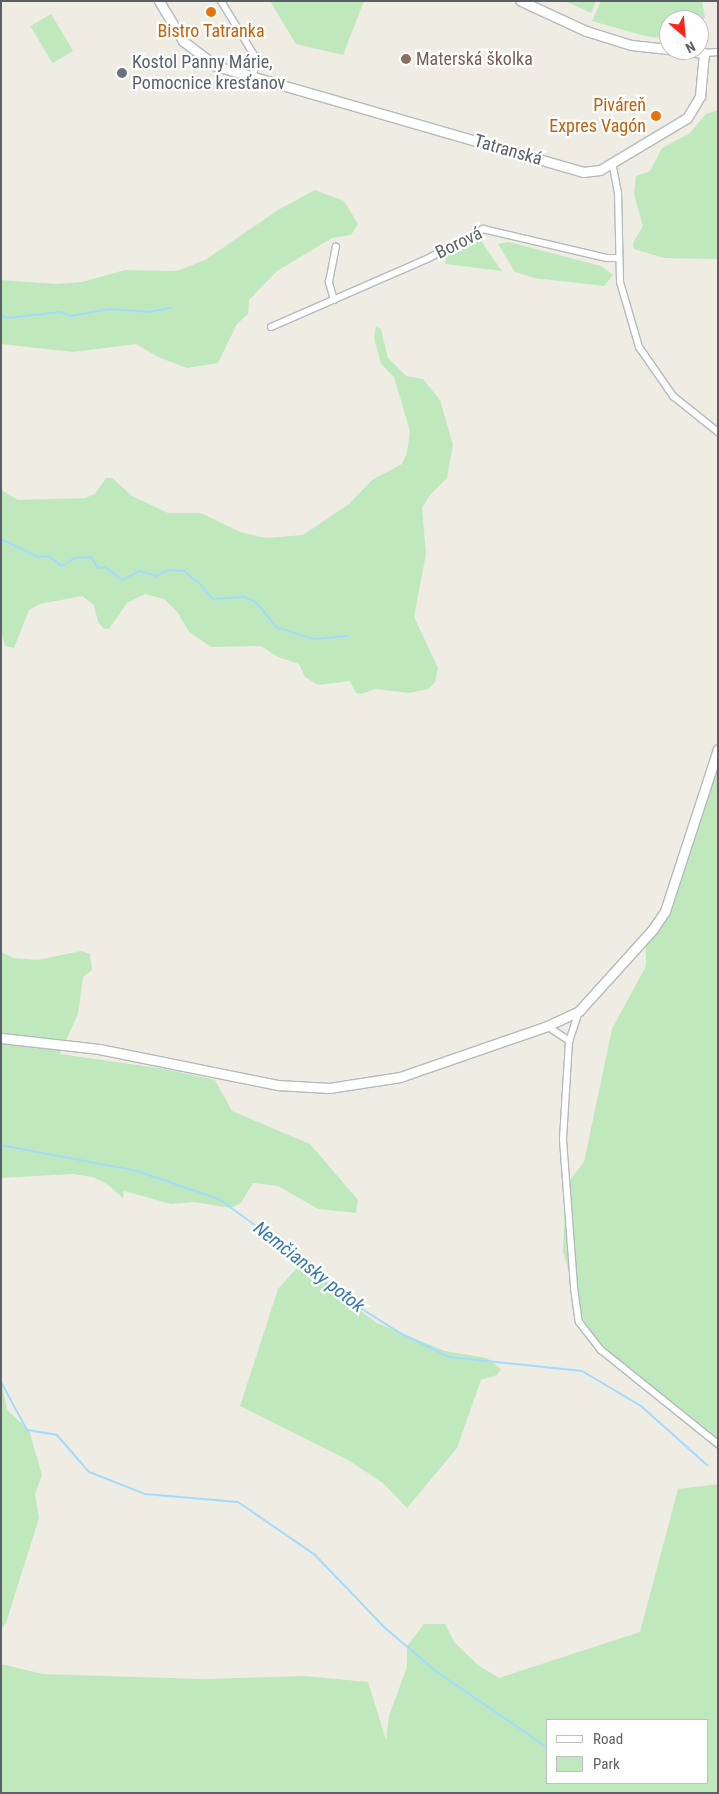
<!DOCTYPE html>
<html>
<head>
<meta charset="utf-8">
<style>
	body { margin:0 }
	#map { position:relative; width:719px; height:1794px; overflow:hidden; background:#efece3; font-family:"Roboto Condensed",sans-serif }
	div>[style] { position:absolute }
	[style*='--x'] { left:calc(var(--x)*1px); top:calc(var(--y)*1px); width:calc(var(--w)*1px); rotate:calc(var(--a)*1deg) }
	.green>* { inset:0; background:#bfe9bd; transform-origin:0 0 }
	.stream>* { height:2px; margin:-1px; padding:0 1px; transform-origin:1px; border-radius:1px; background:#a3dbff }
	.roads { filter:drop-shadow(1px 0 #b5b9be) drop-shadow(-1px 0 #b5b9be) drop-shadow(0 1px #b5b9be) drop-shadow(0 -1px #b5b9be) }
	.street>* { height:6px; margin:-3px; padding:0 3px; transform-origin:3px; border-radius:3px; background:#fff }
	.secondary>* { height:9px; margin:-4.5px; padding:0 4.5px; transform-origin:4.5px; border-radius:4.5px; background:#fff }
	.dots>* { width:14px; height:14px; translate:-50% -50%; box-sizing:border-box; border:2px solid #fff; border-radius:50% }
	span { translate:-50% -50%; white-space:nowrap; text-align:center; line-height:1.15; -webkit-text-stroke:4.5px #fff; paint-order:stroke }
	.food-label { font-size:18px; color:#c56008 }
	.right { translate:-100% -50%; text-align:right }
	.education-label { font-size:18px; color:#785e54 }
	.left { translate:0 -50%; text-align:left }
	.worship-label { font-size:18px; color:#5b616d }
	.street-label { font-size:18px; color:#5b6065 }
	.water-label { font-size:19px; color:#3477b2; font-style:italic }
	.frame { position:absolute; inset:0; border:2px solid #5b6065; pointer-events:none }
	.legend { position:absolute; left:546px; top:1719px; width:162px; height:65px; box-sizing:border-box; background:#fff; border:1px solid #bdbfc1; margin:0; padding:6px 9px; list-style:none; font-size:15px; color:#5b6065 }
	.legend li { display:flex; align-items:center; gap:10px; height:25px }
	.legend b { width:25px; border:1px solid #bdbfc1 }
	.north { position:absolute; left:659px; top:10px; width:50px; height:50px; box-sizing:border-box; background:#fff; border:1px solid #bdbfc1; border-radius:50%; rotate:153deg; font-size:14px; font-weight:700; line-height:20px; text-align:center; color:#5b6065 }
	.north::after { content:''; display:block; margin:auto; width:18px; height:22px; background:#f9261f; clip-path:polygon(50% 0,100% 100%,50% 72%,0 100%) }
</style>
</head>
<body>
<div id="map">
	<div class="green">
		<i style="clip-path:polygon(270px 1px,364px 1px,343px 55px,296px 44px)"></i>
		<i style="clip-path:polygon(565px 1px,596px 1px,591px 13px)"></i>
		<i style="clip-path:polygon(601px 1px,702px 1px,705px 18px,699px 22px,669px 20px,669px 39px,645px 36px,592px 21px)"></i>
		<i style="left:51px;top:14px;width:43px;height:24px;rotate:59deg"></i>
		<i style="clip-path:polygon(718px 110px,718px 259px,664px 258px,634px 249px,633px 243px,643px 226px,634px 195px,636px 176px,650px 171px,662px 148px,690px 133px,706px 114px)"></i>
		<i style="clip-path:polygon(315px 190px,344px 201px,358px 224px,351px 235px,332px 238px,277px 271px,249px 300px,248px 314px,237px 324px,218px 363px,187px 368px,158px 357px,136px 344px,73px 352px,1px 344px,1px 280px,56px 284px,82px 282px,125px 270px,177px 271px,205px 260px,278px 210px)"></i>
		<i style="clip-path:polygon(476px 241px,481px 241px,502px 271px,445px 264px,446px 254px)"></i>
		<i style="clip-path:polygon(509px 242px,601px 266px,613px 275px,604px 286px,534px 278px,515px 272px,498px 244px)"></i>
		<i style="clip-path:polygon(376px 326px,381px 329px,388px 358px,406px 376px,423px 379px,440px 400px,453px 445px,447px 478px,430px 495px,422px 508px,426px 554px,414px 617px,438px 668px,435px 682px,428px 689px,409px 693px,375px 689px,361px 694px,356px 693px,350px 681px,318px 685px,305px 677px,299px 664px,278px 657px,261px 646px,211px 647px,189px 632px,178px 613px,164px 599px,145px 594px,127px 603px,109px 629px,104px 629px,98px 622px,94px 605px,82px 596px,40px 604px,29px 610px,14px 648px,5px 646px,1px 631px,1px 485px,3px 491px,18px 500px,85px 498px,95px 494px,106px 478px,112px 478px,132px 496px,168px 513px,201px 513px,240px 532px,266px 538px,303px 535px,349px 504px,372px 480px,402px 464px,407px 452px,410px 431px,394px 377px,381px 364px,374px 337px)"></i>
		<i style="clip-path:polygon(718px 757px,718px 1450px,591px 1344px,563px 1252px,566px 1185px,584px 1162px,612px 1029px,646px 966px,646px 946px,673px 907px,698px 814px)"></i>
		<i style="clip-path:polygon(81px 951px,90px 954px,92px 970px,83px 977px,78px 1014px,60px 1054px,165px 1069px,215px 1080px,232px 1111px,310px 1144px,358px 1200px,356px 1213px,318px 1209px,278px 1186px,253px 1183px,241px 1203px,231px 1208px,194px 1202px,171px 1204px,124px 1191px,123px 1198px,107px 1184px,93px 1177px,72px 1174px,1px 1178px,1px 952px,14px 958px,38px 960px)"></i>
		<i style="clip-path:polygon(305px 1259px,349px 1302px,377px 1323px,445px 1351px,487px 1358px,501px 1369px,497px 1375px,481px 1380px,457px 1448px,407px 1508px,383px 1483px,348px 1460px,240px 1406px,278px 1289px)"></i>
		<i style="clip-path:polygon(1px 1380px,7px 1410px,29px 1430px,42px 1475px,35px 1494px,39px 1518px,6px 1623px,1px 1629px)"></i>
		<i style="clip-path:polygon(evenodd,718px 1484px,718px 1793px,1px 1793px,1px 1664px,43px 1674px,202px 1679px,305px 1676px,368px 1682px,386px 1740px,389px 1716px,407px 1667px,407px 1646px,424px 1624px,445px 1624px,455px 1643px,478px 1665px,499px 1678px,640px 1632px,678px 1489px,718px 1484px,548px 1720px,708px 1720px,708px 1783px,548px 1783px,548px 1720px)"></i>
	</div>
	<div class="stream">
		<i style="--x:1;--y:315;--w:8;--a:23"></i>
		<i style="--x:8;--y:318;--w:52;--a:-6.6"></i>
		<i style="--x:60;--y:312;--w:12;--a:20"></i>
		<i style="--x:71;--y:316;--w:39;--a:-10"></i>
		<i style="--x:109;--y:309;--w:39;--a:4"></i>
		<i style="--x:148;--y:312;--w:23;--a:-10"></i>
		<i style="--x:1;--y:539;--w:41;--a:25.9"></i>
		<i style="--x:38;--y:557;--w:11;--a:-5"></i>
		<i style="--x:49;--y:556;--w:16;--a:38"></i>
		<i style="--x:62;--y:566;--w:15;--a:-32"></i>
		<i style="--x:75;--y:558;--w:16;--a:-4"></i>
		<i style="--x:91;--y:557;--w:13;--a:58"></i>
		<i style="--x:98;--y:568;--w:7;--a:-8"></i>
		<i style="--x:105;--y:567;--w:21;--a:37"></i>
		<i style="--x:122;--y:580;--w:20;--a:-27"></i>
		<i style="--x:140;--y:571;--w:17;--a:17"></i>
		<i style="--x:156;--y:576;--w:13;--a:-27"></i>
		<i style="--x:168;--y:570;--w:16;--a:4"></i>
		<i style="--x:184;--y:571;--w:19;--a:39"></i>
		<i style="--x:199;--y:583;--w:21;--a:49"></i>
		<i style="--x:213;--y:599;--w:31;--a:-4"></i>
		<i style="--x:244;--y:597;--w:13;--a:23"></i>
		<i style="--x:256;--y:602;--w:32;--a:51"></i>
		<i style="--x:276;--y:627;--w:40;--a:18"></i>
		<i style="--x:314;--y:639;--w:34;--a:-5"></i>
		<i style="--x:1;--y:1145;--w:138;--a:10.8"></i>
		<i style="--x:137;--y:1171;--w:87;--a:18.9"></i>
		<i style="--x:219;--y:1199;--w:82;--a:36"></i>
		<i style="--x:285;--y:1247;--w:67;--a:42"></i>
		<i style="--x:335;--y:1292;--w:77;--a:32.2"></i>
		<i style="--x:400;--y:1333;--w:55;--a:26.1"></i>
		<i style="--x:449;--y:1357;--w:134;--a:6"></i>
		<i style="--x:582;--y:1371;--w:69;--a:30.7"></i>
		<i style="--x:641;--y:1406;--w:89;--a:41.8"></i>
		<i style="--x:1;--y:1382;--w:55;--a:61.6"></i>
		<i style="--x:27;--y:1430;--w:30;--a:9"></i>
		<i style="--x:57;--y:1435;--w:49;--a:49.1"></i>
		<i style="--x:89;--y:1472;--w:60;--a:21.4"></i>
		<i style="--x:145;--y:1494;--w:93;--a:4.9"></i>
		<i style="--x:238;--y:1502;--w:93;--a:34.5"></i>
		<i style="--x:315;--y:1555;--w:101;--a:46.2"></i>
		<i style="--x:385;--y:1628;--w:68;--a:40.2"></i>
		<i style="--x:437;--y:1672;--w:135;--a:34.4"></i>
	</div>
	<div class="roads">
		<div class="street">
			<i style="--x:221;--y:1;--w:63;--a:58.6"></i>
			<i style="--x:254;--y:55;--w:10;--a:79"></i>
			<i style="--x:256;--y:65;--w:12;--a:110"></i>
			<i style="--x:704;--y:53;--w:14;--a:-4"></i>
			<i style="--x:612;--y:162;--w:31;--a:79"></i>
			<i style="--x:618;--y:192;--w:90;--a:88.7"></i>
			<i style="--x:620;--y:282;--w:68;--a:73.7"></i>
			<i style="--x:639;--y:347;--w:60;--a:55.2"></i>
			<i style="--x:673;--y:396;--w:58;--a:38.7"></i>
			<i style="--x:334;--y:300;--w:19;--a:-106"></i>
			<i style="--x:329;--y:282;--w:36;--a:-79"></i>
			<i style="--x:271;--y:327;--w:170;--a:-23.6"></i>
			<i style="--x:427;--y:259;--w:64;--a:-28.2"></i>
			<i style="--x:483;--y:229;--w:127;--a:13.2"></i>
			<i style="--x:607;--y:258;--w:12;--a:0"></i>
			<i style="--x:579;--y:1011;--w:32;--a:108"></i>
			<i style="--x:569;--y:1041;--w:99;--a:93.5"></i>
			<i style="--x:563;--y:1140;--w:148;--a:85.7"></i>
			<i style="--x:574;--y:1288;--w:34;--a:82"></i>
			<i style="--x:579;--y:1322;--w:36;--a:52"></i>
			<i style="--x:601;--y:1350;--w:150;--a:38.8"></i>
			<i style="--x:547;--y:1026;--w:27;--a:34"></i>
		</div>
		<div class="secondary">
			<i style="--x:159;--y:1;--w:47;--a:59"></i>
			<i style="--x:183;--y:41;--w:41;--a:37.1"></i>
			<i style="--x:216;--y:66;--w:382;--a:16.1"></i>
			<i style="--x:583;--y:172;--w:17;--a:-7"></i>
			<i style="--x:600;--y:170;--w:101;--a:-30.9"></i>
			<i style="--x:687;--y:118;--w:26;--a:-59"></i>
			<i style="--x:700;--y:96;--w:43;--a:-84.7"></i>
			<i style="--x:704;--y:53;--w:73;--a:-173.7"></i>
			<i style="--x:631;--y:45;--w:47;--a:-162.7"></i>
			<i style="--x:586;--y:31;--w:72;--a:-155.2"></i>
			<i style="--x:1;--y:1038;--w:99;--a:6.4"></i>
			<i style="--x:99;--y:1049;--w:183;--a:11.4"></i>
			<i style="--x:278;--y:1085;--w:51;--a:3.4"></i>
			<i style="--x:329;--y:1088;--w:72;--a:-8.8"></i>
			<i style="--x:400;--y:1077;--w:156;--a:-19.1"></i>
			<i style="--x:547;--y:1026;--w:35;--a:-25"></i>
			<i style="--x:579;--y:1011;--w:110;--a:-47.9"></i>
			<i style="--x:653;--y:929;--w:22;--a:-56"></i>
			<i style="--x:665;--y:911;--w:170;--a:-71.9"></i>
		</div>
	</div>
	<div class="dots">
		<i style="left:211px;top:12px;background:#e8710a"></i>
		<i style="left:406px;top:59px;background:#8d6e63"></i>
		<i style="left:122px;top:73px;background:#6b7280"></i>
		<i style="left:656px;top:116px;background:#e8710a"></i>
	</div>
	<div class="food-label">
		<span style="left:211px;top:31px">Bistro Tatranka</span>
		<span class="right" style="left:646px;top:116px">Piváreň<br>Expres Vagón</span>
	</div>
	<div class="education-label">
		<span class="left" style="left:416px;top:59px">Materská školka</span>
	</div>
	<div class="worship-label">
		<span class="left" style="left:132px;top:73px">Kostol Panny Márie,<br>Pomocnice kresťanov</span>
	</div>
	<div class="street-label">
		<span style="left:508px;top:150px;rotate:16deg">Tatranská</span>
		<span style="left:459px;top:243px;rotate:-26deg">Borová</span>
	</div>
	<div class="water-label">
		<span style="left:309px;top:1267px;rotate:38deg">Nemčiansky potok</span>
	</div>
	<div class="frame"></div>
	<ul class="legend">
	<li><b style="height:6px;background:#fff"></b>Road</li>
	<li><b style="height:14px;background:#bfe9bd"></b>Park</li>
	</ul>
	<div class="north">N</div>
</div>
</body>
</html>
